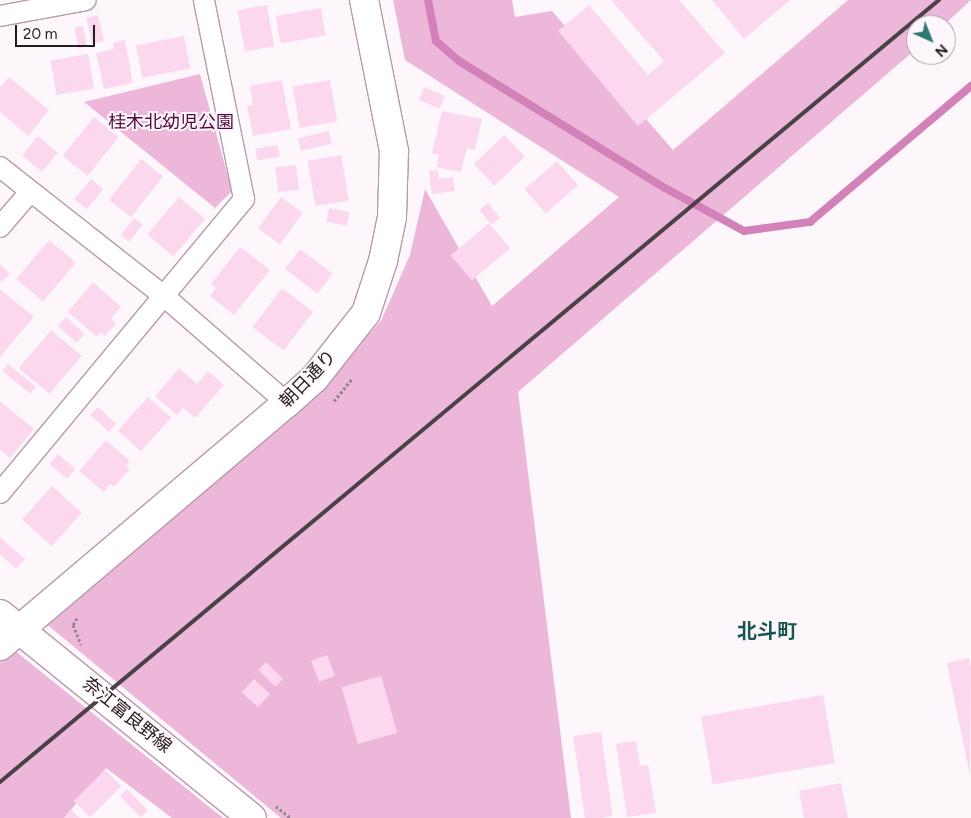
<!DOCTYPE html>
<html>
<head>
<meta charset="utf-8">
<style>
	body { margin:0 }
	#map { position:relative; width:971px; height:818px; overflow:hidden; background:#fdf7fb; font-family:Figtree,"Noto Sans JP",sans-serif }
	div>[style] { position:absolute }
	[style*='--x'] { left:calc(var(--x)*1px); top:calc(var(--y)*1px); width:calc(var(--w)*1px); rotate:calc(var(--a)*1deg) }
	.green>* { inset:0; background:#ecb7d9 }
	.stream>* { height:8px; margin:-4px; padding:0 4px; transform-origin:4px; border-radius:4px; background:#d382b9 }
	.building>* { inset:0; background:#fbd8ee; transform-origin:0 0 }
	.path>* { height:3px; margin-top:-1.5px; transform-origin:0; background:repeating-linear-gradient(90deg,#90888d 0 2.5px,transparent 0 5px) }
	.roads { filter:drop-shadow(1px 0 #b69bac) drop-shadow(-1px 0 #b69bac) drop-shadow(0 1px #b69bac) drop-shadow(0 -1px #b69bac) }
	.street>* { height:20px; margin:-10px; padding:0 10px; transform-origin:10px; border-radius:10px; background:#fff }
	.secondary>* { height:28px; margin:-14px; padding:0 14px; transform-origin:14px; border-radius:14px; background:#fff }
	.rail>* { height:4px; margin:-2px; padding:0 2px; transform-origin:2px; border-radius:2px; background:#4b4147 }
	span { translate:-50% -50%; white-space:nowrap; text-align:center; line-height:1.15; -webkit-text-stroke:4px #fdf7fb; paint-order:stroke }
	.park-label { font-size:18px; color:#530a42 }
	.street-label { font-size:18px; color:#241a20 }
	.quarter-label { font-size:20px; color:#185450; font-weight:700 }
	.north { position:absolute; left:906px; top:15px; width:50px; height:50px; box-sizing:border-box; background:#fdf7fb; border:1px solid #a69fa3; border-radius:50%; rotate:136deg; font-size:14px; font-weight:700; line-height:20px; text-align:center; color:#241a20 }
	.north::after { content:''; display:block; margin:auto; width:18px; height:22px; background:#2f7874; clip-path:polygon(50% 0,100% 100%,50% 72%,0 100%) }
	.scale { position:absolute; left:15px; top:25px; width:80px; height:22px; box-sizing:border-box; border:2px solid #241a20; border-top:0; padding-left:6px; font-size:15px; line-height:18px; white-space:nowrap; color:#241a20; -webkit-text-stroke:4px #fdf7fb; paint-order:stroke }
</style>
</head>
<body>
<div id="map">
	<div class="green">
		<i style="clip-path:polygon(393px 0,512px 0,515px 17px,552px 11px,673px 150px,848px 0,971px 0,944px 25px,916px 25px,916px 49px,518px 392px,571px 818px,281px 818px,44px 622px,314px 392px,381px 321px,410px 255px,425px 189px,492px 306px,619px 197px,405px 60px)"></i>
		<i style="clip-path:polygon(200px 74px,232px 191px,215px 208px,84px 102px)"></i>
		<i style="clip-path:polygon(14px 650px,223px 818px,172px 818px,106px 768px,64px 818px,0 818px,0 661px)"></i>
	</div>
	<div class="stream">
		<i style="--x:428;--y:0;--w:42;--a:79"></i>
		<i style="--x:436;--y:41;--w:30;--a:41"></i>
		<i style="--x:459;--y:61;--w:242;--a:31.7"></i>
		<i style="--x:665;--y:188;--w:90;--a:28.6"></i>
		<i style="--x:744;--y:231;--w:67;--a:-7.8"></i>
		<i style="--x:810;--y:222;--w:211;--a:-40.2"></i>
	</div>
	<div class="building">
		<i style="clip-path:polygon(611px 0,679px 0,725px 53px,638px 126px,558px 31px,589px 5px,648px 75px,664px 61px)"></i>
		<i style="clip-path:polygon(712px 0,790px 0,744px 39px)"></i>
		<i style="left:267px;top:5px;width:42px;height:30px;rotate:80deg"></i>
		<i style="left:321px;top:8px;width:28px;height:46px;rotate:80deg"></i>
		<i style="left:98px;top:15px;width:27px;height:12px;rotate:77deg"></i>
		<i style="left:83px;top:26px;width:21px;height:9px;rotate:79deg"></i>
		<i style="left:184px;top:36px;width:33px;height:49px;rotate:79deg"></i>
		<i style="clip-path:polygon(125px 40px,133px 83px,104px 89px,96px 53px,114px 49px,113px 43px)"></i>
		<i style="left:88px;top:54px;width:35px;height:38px;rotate:80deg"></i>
		<i style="clip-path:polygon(9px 77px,49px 110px,28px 136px,0 112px,0 87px)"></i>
		<i style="clip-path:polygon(282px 80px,291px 129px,253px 136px,247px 106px,253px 105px,250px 86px)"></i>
		<i style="left:330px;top:80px;width:42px;height:38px;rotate:80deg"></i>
		<i style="left:424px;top:87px;width:23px;height:14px;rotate:23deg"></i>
		<i style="clip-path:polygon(442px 111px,482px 119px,475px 150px,467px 148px,461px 172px,436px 167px,439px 155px,432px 153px)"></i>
		<i style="left:94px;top:117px;width:32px;height:50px;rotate:39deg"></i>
		<i style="left:329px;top:131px;width:13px;height:32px;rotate:77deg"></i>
		<i style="left:504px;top:135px;width:30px;height:42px;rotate:46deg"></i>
		<i style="left:38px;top:136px;width:26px;height:25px;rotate:40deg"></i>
		<i style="left:278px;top:145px;width:12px;height:23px;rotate:81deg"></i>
		<i style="left:341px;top:155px;width:46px;height:34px;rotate:80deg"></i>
		<i style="left:141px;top:159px;width:28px;height:52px;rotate:38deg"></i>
		<i style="left:557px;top:161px;width:32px;height:43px;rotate:49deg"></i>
		<i style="left:296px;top:165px;width:25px;height:21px;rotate:83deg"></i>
		<i style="clip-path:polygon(438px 170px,439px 179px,453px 177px,455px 191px,432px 194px,429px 171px)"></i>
		<i style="left:91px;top:179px;width:16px;height:26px;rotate:40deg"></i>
		<i style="left:179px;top:197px;width:34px;height:49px;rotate:40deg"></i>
		<i style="left:281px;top:197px;width:27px;height:39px;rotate:36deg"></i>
		<i style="left:488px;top:203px;width:19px;height:11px;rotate:51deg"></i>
		<i style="left:329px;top:208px;width:21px;height:14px;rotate:11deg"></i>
		<i style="left:134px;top:218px;width:11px;height:22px;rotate:38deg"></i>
		<i style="left:489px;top:223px;width:33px;height:50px;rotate:50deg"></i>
		<i style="left:49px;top:240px;width:35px;height:51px;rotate:40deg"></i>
		<i style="clip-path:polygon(240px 247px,270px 270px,234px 315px,210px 296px,216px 288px,211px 284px)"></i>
		<i style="left:300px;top:249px;width:41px;height:25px;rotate:37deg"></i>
		<i style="clip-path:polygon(0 264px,10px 274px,2px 282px,0 280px)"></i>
		<i style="clip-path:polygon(93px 282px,121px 307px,111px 319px,116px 324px,105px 336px,101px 332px,97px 337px,68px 312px)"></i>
		<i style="left:282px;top:288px;width:39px;height:49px;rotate:37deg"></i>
		<i style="clip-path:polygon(0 289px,34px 317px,0 357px)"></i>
		<i style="left:66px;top:317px;width:25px;height:12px;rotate:42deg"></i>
		<i style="left:51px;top:330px;width:40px;height:50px;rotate:40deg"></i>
		<i style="left:8px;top:364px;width:36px;height:9px;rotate:39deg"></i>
		<i style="clip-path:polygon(179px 368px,197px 384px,208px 371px,224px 385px,195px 418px,183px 408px,177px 415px,155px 396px)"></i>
		<i style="left:148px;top:397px;width:31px;height:45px;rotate:42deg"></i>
		<i style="clip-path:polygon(0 401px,34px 429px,10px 458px,0 450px)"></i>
		<i style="left:98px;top:407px;width:25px;height:11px;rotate:43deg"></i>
		<i style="clip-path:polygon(106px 440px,130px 461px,126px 466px,130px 469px,114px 487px,110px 484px,104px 492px,79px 471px)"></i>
		<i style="left:58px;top:454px;width:23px;height:13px;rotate:41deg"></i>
		<i style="left:52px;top:486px;width:40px;height:45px;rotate:42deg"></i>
		<i style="clip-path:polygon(0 537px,25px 559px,16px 569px,0 554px)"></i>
		<i style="left:327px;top:655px;width:22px;height:17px;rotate:69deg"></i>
		<i style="clip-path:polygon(969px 658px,971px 667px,970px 776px,947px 663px)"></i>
		<i style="left:266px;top:662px;width:24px;height:11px;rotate:45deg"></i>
		<i style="left:381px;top:676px;width:59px;height:41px;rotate:74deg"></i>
		<i style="left:254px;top:679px;width:22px;height:18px;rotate:43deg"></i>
		<i style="left:823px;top:695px;width:69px;height:124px;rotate:80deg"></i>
		<i style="left:601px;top:732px;width:85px;height:28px;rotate:82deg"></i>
		<i style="clip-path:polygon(636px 741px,640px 766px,648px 765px,656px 813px,627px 817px,616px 744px)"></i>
		<i style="left:105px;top:770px;width:23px;height:44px;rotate:45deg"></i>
		<i style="clip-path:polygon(841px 783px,848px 818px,804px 818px,799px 791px)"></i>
		<i style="left:127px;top:789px;width:30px;height:10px;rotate:46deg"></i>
		<i style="clip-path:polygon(71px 810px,80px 818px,64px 818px)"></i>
	</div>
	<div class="path">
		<i style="--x:334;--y:401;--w:28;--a:-51"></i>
		<i style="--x:77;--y:618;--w:8;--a:120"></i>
		<i style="--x:73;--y:625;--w:21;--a:67"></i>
		<i style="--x:276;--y:806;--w:19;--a:39"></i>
	</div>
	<div class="roads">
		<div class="street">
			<i style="--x:0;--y:16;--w:87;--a:-10.5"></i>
			<i style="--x:0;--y:167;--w:210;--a:38.2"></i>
			<i style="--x:165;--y:297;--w:162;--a:41"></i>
			<i style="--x:0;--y:227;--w:46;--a:-49.4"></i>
			<i style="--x:0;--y:493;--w:382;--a:-50.3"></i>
			<i style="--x:244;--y:199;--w:203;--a:-101.4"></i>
		</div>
		<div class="secondary">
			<i style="--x:0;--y:614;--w:324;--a:39"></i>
			<i style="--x:0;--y:646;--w:376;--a:-40.3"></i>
			<i style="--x:287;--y:403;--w:36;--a:-42"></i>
			<i style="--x:314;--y:379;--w:84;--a:-51.8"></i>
			<i style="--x:366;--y:313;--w:55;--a:-71.9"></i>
			<i style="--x:383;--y:261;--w:45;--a:-78.4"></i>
			<i style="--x:392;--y:217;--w:66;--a:-88.3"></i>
			<i style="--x:394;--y:151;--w:154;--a:-101.2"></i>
		</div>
	</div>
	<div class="rail">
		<i style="--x:0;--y:782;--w:1222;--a:-39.79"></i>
	</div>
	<div class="park-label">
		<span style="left:171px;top:122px">桂木北幼児公園</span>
	</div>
	<div class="street-label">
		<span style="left:308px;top:379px;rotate:-46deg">朝日通り</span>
		<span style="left:127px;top:715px;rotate:39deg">奈江富良野線</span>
	</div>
	<div class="quarter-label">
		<span style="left:767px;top:631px">北斗町</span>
	</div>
	<div class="north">N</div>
	<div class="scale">20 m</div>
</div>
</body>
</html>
